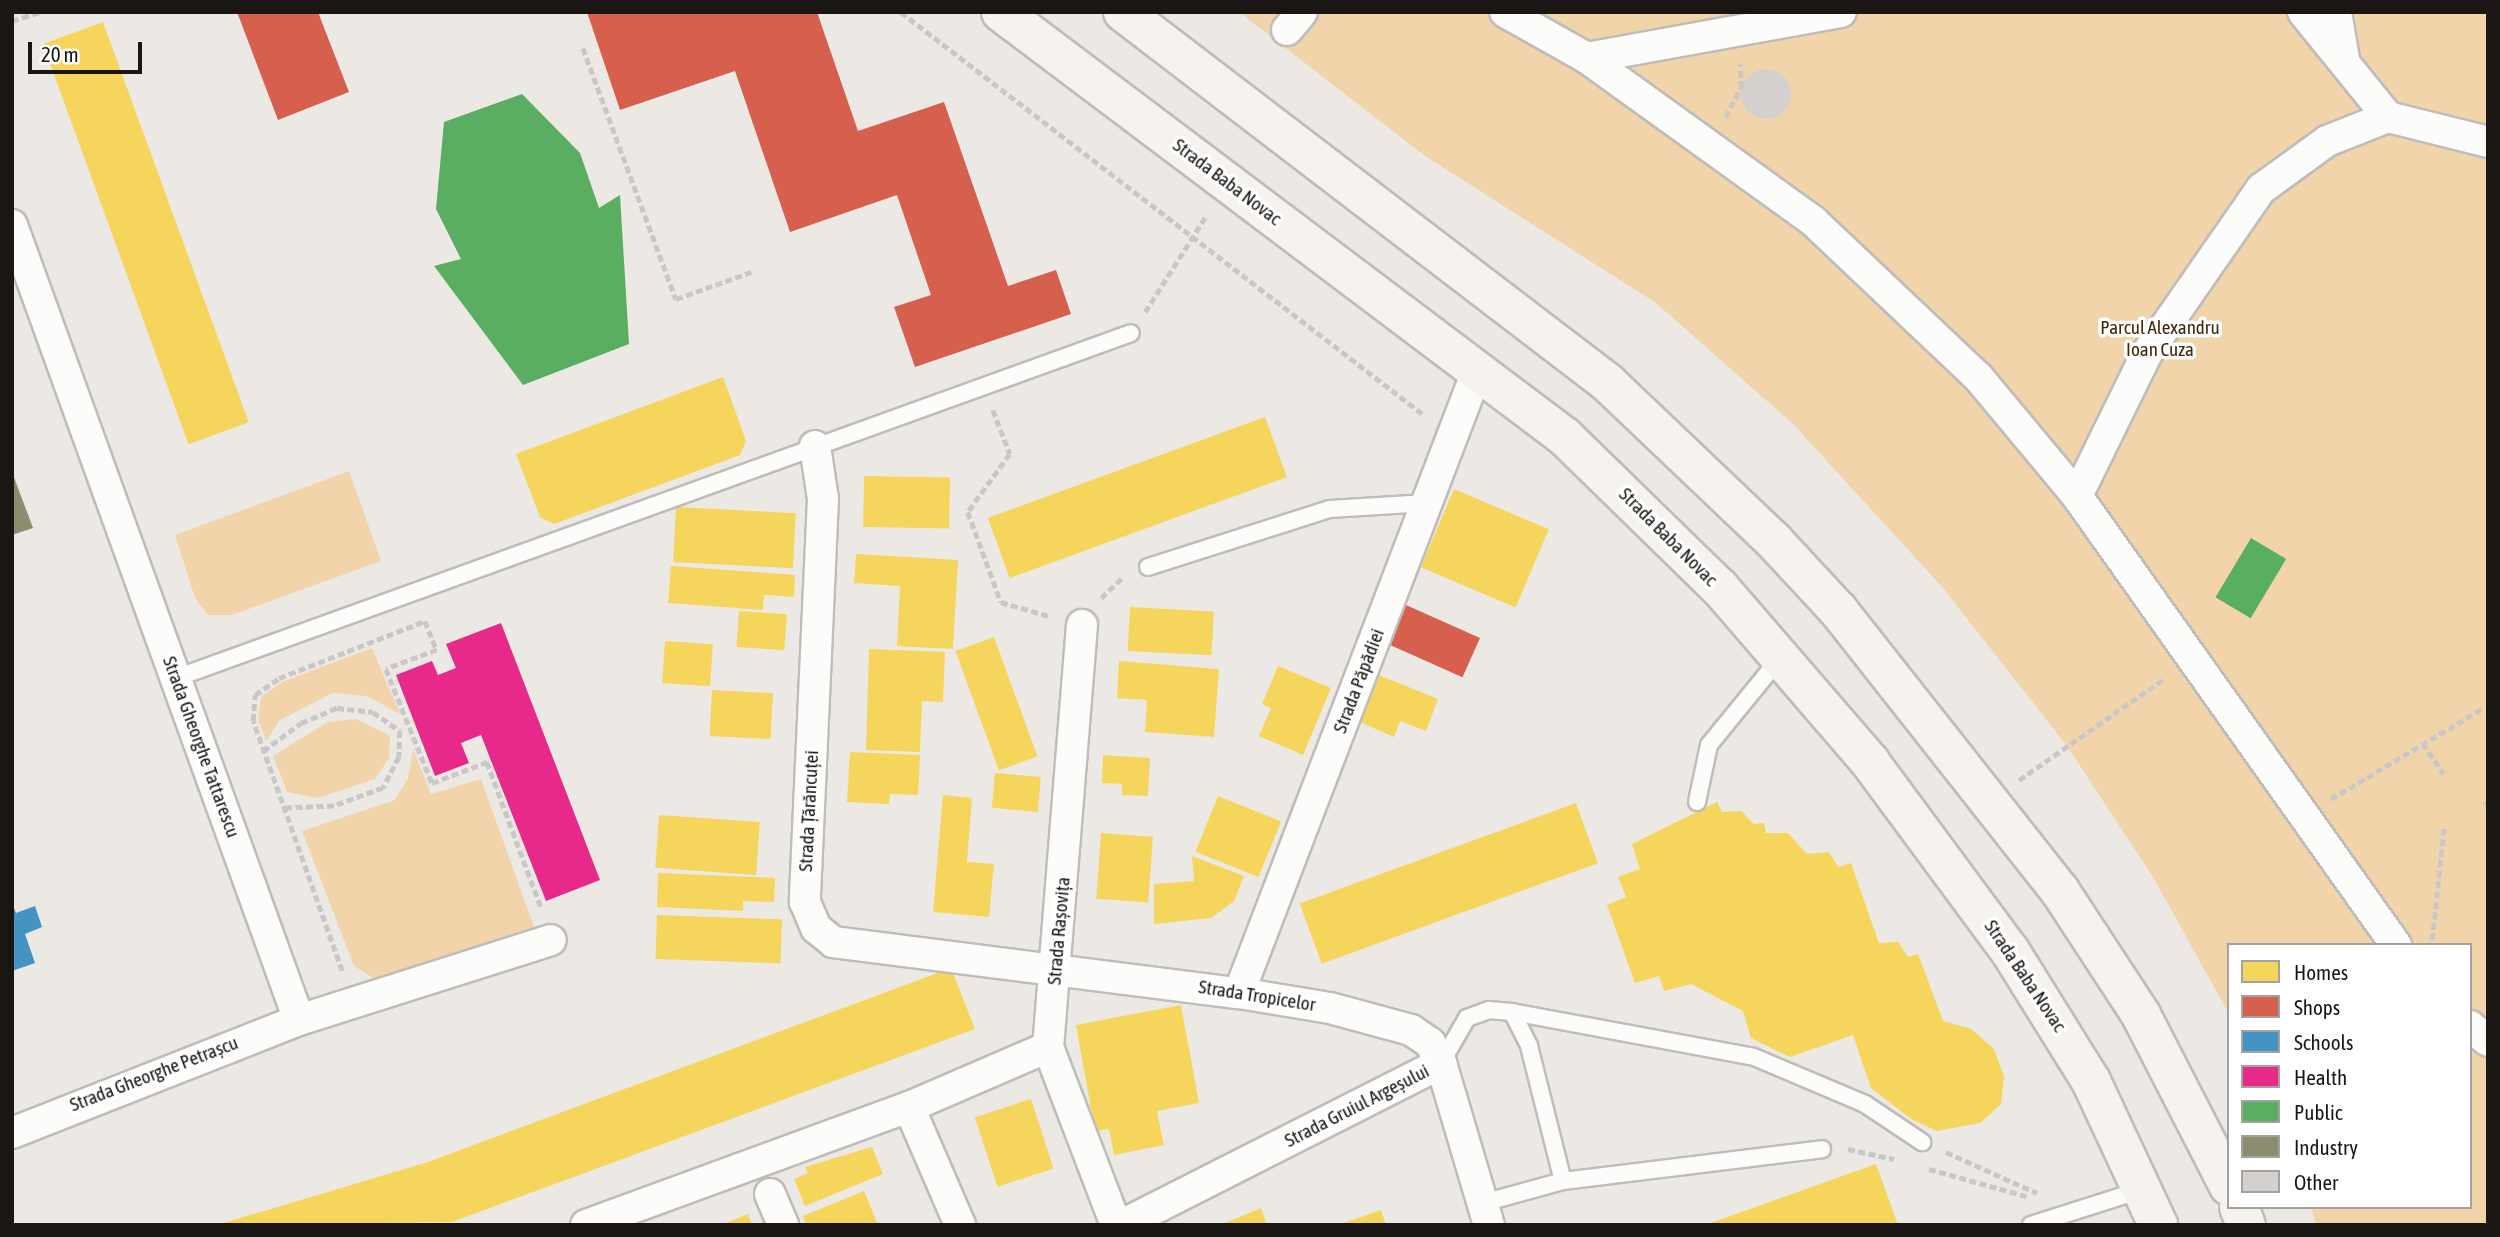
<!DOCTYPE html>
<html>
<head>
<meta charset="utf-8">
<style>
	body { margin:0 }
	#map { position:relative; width:2500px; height:1237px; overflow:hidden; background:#ece8e4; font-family:"Asap Condensed",sans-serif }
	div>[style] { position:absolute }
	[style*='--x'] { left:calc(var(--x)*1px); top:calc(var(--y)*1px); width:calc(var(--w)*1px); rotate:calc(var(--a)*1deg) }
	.green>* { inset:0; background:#f2d4ab }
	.homes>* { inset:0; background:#f6d55c; transform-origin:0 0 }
	.shops>* { inset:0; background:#d6604d; transform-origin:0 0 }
	.schools>* { inset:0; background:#4393c3 }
	.health>* { inset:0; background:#e7298a }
	.public>* { inset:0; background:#5aae61; transform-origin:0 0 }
	.industry>* { inset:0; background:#8c8c6e }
	.building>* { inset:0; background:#d3d0cd }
	.round { border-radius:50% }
	.path>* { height:4.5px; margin-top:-2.25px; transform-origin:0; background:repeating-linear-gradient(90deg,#c9c7c7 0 7px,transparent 0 10.5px) }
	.roads { filter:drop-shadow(2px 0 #bfbcb9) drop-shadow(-2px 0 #bfbcb9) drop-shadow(0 2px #bfbcb9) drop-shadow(0 -2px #bfbcb9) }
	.lane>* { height:16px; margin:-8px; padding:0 8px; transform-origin:8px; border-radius:8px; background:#fcfcfb }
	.street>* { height:30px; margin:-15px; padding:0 15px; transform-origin:15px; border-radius:15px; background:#fcfcfb }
	.secondary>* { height:38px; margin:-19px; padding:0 19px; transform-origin:19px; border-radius:19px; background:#f6f3ee }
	span { translate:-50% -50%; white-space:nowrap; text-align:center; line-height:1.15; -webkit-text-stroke:7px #fff; paint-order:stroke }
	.street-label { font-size:19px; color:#191613 }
	.park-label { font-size:19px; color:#3e2807 }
	.frame { position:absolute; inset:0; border:14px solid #191613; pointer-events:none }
	.legend { position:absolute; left:2227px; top:943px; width:245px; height:266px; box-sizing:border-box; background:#fff; border:2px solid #a3a2a1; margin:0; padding:9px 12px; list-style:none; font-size:21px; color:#191613 }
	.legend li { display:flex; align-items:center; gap:14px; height:35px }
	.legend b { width:35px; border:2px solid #a3a2a1 }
	.scale { position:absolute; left:28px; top:42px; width:114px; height:32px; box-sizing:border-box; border:4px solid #191613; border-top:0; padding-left:9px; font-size:21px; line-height:24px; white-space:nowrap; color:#191613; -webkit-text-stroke:5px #fff; paint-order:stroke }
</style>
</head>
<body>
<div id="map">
	<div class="green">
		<i style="clip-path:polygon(1239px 12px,2488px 12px,2488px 1225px,2316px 1225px,2311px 1207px,2470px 1207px,2470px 945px,2229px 945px,2229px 1014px,2153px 877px,2067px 746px,1943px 588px,1793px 424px,1656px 303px,1425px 156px)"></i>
		<i style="clip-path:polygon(349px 471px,381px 561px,232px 615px,208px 615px,195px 598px,175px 535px)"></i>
		<i style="clip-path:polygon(372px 648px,400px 714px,367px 696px,333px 693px,280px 720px,266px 741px,258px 719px,261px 697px,282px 682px)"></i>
		<i style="clip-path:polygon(356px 719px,390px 736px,389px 758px,375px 779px,318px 798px,287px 792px,273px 756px,328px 722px)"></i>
		<i style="clip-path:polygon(413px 749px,431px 794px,481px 779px,535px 930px,378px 981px,354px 966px,302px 831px,395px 800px,408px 778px)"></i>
	</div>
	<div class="homes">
		<i style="left:103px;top:22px;width:426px;height:64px;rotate:70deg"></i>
		<i style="clip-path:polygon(723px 377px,746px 441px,740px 455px,554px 524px,540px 517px,516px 454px)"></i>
		<i style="left:1265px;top:417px;width:64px;height:295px;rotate:70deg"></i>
		<i style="left:864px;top:476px;width:86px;height:51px;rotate:1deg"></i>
		<i style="left:1454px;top:489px;width:103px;height:85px;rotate:23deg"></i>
		<i style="left:676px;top:507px;width:120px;height:55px;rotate:3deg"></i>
		<i style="clip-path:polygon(856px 554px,958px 560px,953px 649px,897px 646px,900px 586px,854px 583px)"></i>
		<i style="clip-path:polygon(671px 566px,795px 575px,794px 597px,764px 595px,763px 610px,668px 603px)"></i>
		<i style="left:1130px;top:607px;width:84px;height:44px;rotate:3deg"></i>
		<i style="left:739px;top:611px;width:48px;height:36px;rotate:4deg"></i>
		<i style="left:994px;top:637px;width:127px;height:41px;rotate:70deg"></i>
		<i style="left:665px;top:641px;width:48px;height:42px;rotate:4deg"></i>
		<i style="clip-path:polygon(869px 649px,945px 652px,943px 702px,922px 701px,920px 752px,866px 750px)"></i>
		<i style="clip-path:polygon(1119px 661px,1219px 669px,1214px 737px,1145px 732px,1147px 700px,1117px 698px)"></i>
		<i style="clip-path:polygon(1278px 666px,1331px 688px,1303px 755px,1259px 736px,1271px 708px,1262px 704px)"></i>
		<i style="clip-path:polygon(1379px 675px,1438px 699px,1426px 731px,1400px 721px,1394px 737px,1360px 722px)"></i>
		<i style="left:712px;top:690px;width:61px;height:46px;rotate:3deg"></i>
		<i style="clip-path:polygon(850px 752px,920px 755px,918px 795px,890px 794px,889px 804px,847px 802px)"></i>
		<i style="clip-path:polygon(1103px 755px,1150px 758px,1148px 796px,1122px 795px,1122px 784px,1102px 783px)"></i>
		<i style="left:995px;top:773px;width:46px;height:35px;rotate:5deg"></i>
		<i style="clip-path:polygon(943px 795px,972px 798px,967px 862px,994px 864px,989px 917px,933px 912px)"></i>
		<i style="left:1218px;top:796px;width:68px;height:60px;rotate:22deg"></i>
		<i style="clip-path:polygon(1717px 802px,1722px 812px,1741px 811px,1754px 824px,1764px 823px,1766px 833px,1788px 833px,1807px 854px,1829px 852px,1838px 867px,1851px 863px,1879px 943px,1898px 942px,1908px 957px,1918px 954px,1943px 1021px,1971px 1029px,1994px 1049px,2004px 1076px,2001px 1104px,1980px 1123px,1937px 1131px,1911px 1119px,1871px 1088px,1853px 1035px,1790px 1057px,1751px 1038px,1743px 1011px,1691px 984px,1664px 991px,1659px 976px,1635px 983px,1607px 905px,1626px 897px,1618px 877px,1640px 869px,1632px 844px)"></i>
		<i style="left:1576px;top:803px;width:64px;height:294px;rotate:70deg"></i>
		<i style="left:659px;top:815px;width:101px;height:53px;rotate:4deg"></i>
		<i style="left:1101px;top:833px;width:52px;height:66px;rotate:4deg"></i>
		<i style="clip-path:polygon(1192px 856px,1244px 876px,1234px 901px,1211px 918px,1154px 924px,1154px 884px,1194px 881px)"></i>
		<i style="clip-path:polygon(658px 873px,775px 878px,774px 902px,743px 901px,743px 911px,657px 907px)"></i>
		<i style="left:657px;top:915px;width:125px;height:44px;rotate:2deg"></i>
		<i style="clip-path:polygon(951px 968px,975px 1029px,452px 1222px,217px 1225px,428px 1162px)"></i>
		<i style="clip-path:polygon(1181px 1005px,1199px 1103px,1157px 1111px,1164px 1145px,1114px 1155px,1109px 1129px,1095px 1131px,1076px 1025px)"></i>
		<i style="left:1031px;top:1099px;width:73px;height:59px;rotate:72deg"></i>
		<i style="clip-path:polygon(872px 1147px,883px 1174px,805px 1206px,794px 1179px,808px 1173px,805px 1167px)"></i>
		<i style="clip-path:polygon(1876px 1164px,1898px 1225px,1708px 1225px,1708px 1224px)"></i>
		<i style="clip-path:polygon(864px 1191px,878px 1225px,806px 1225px,803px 1216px)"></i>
		<i style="clip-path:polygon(1261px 1208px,1267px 1225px,1220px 1225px)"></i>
		<i style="clip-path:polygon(1381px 1210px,1386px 1225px,1341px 1225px,1341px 1224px)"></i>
		<i style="clip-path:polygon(748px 1214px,752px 1225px,721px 1225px)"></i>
	</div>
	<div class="shops">
		<i style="clip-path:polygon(237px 12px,318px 12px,349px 92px,278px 120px)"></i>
		<i style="clip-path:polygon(587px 12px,817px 12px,858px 131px,944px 102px,1008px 286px,1056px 270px,1071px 314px,915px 367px,894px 307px,931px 295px,897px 195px,790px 232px,735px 71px,620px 110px)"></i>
		<i style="left:1406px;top:605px;width:81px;height:43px;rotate:24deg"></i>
	</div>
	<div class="schools">
		<i style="clip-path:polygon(12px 903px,16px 913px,35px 906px,42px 927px,25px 934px,35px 963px,12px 971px)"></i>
	</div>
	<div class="health">
		<i style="clip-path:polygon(501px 623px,600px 880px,546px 901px,481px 735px,461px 743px,469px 763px,435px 776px,396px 675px,432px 661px,438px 675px,456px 668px,446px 644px)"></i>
	</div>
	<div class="public">
		<i style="clip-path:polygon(522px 94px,580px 153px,599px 208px,620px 195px,629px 344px,523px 385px,434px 266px,461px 259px,436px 209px,444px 122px)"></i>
		<i style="left:2251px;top:538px;width:41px;height:69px;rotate:31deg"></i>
	</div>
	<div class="industry">
		<i style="clip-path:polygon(12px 472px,33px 528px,12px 535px)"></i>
	</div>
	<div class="building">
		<i class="round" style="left:1741px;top:69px;width:50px;height:50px"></i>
	</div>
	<div class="path">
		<i style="--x:901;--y:12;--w:660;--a:37.62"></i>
		<i style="--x:12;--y:21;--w:29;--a:-18"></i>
		<i style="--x:583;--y:48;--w:268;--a:69.7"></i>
		<i style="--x:676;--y:299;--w:80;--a:-19.8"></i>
		<i style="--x:1725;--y:117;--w:33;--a:-61"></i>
		<i style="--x:1741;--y:88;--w:24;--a:-92"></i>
		<i style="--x:1145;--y:312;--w:114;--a:-57.6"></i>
		<i style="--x:993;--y:410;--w:47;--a:68.9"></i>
		<i style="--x:1010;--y:454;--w:72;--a:125.9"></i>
		<i style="--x:968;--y:512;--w:96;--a:69.9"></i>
		<i style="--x:1001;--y:602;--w:50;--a:16.3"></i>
		<i style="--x:1101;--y:598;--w:32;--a:-44"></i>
		<i style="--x:2423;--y:743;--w:37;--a:56"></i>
		<i style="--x:263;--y:751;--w:47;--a:-36.4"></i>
		<i style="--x:301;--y:723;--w:39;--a:-23"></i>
		<i style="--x:337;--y:708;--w:36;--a:6"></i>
		<i style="--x:373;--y:712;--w:33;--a:35"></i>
		<i style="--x:400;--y:731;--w:26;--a:92"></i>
		<i style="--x:399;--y:757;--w:35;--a:117"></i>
		<i style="--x:383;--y:788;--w:52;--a:159.8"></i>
		<i style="--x:334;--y:806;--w:50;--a:177.7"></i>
		<i style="--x:2019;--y:780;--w:177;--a:-34.9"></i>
		<i style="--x:2331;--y:799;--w:177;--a:-30.9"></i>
		<i style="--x:2485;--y:801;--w:4;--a:34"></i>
		<i style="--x:2432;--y:940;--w:113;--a:-83.9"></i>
		<i style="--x:342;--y:971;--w:265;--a:-109.6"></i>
		<i style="--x:253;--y:721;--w:26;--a:-86"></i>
		<i style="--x:255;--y:695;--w:29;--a:-35"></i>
		<i style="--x:279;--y:678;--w:157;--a:-21.3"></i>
		<i style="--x:425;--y:621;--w:31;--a:68"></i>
		<i style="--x:437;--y:650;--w:54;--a:159.6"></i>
		<i style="--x:386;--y:669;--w:123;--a:68"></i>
		<i style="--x:432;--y:783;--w:59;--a:-20.9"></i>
		<i style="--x:487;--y:762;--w:155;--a:69.6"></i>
		<i style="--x:1848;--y:1149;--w:47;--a:12.3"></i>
		<i style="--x:1946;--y:1152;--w:100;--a:24.3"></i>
		<i style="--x:1929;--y:1169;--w:104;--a:15.6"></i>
	</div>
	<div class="roads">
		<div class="lane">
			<i style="--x:1148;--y:567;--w:191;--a:-17.7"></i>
			<i style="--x:1330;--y:509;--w:97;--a:-3.5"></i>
			<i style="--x:176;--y:678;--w:1015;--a:-19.86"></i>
			<i style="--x:1697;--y:802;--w:58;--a:-78.1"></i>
			<i style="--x:1709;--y:745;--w:112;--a:-50.8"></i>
			<i style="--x:1512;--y:1012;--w:246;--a:10.5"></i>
			<i style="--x:1754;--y:1057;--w:121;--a:22.9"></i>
			<i style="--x:1865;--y:1104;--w:69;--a:33.7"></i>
			<i style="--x:1441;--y:1063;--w:52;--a:-60"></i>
			<i style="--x:1467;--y:1018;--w:23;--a:-20"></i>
			<i style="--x:1489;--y:1010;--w:23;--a:5"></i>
			<i style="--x:1512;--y:1012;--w:38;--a:63"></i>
			<i style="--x:1529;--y:1046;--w:139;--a:75.9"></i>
			<i style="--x:1563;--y:1181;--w:83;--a:164.6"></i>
			<i style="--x:1563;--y:1181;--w:261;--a:-7"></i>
			<i style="--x:2031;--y:1225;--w:115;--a:-17.7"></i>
		</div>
		<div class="street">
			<i style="--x:1505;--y:12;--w:94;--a:29.3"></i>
			<i style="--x:1587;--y:58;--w:279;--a:35.8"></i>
			<i style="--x:1813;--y:221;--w:227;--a:43.4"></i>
			<i style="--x:1978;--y:377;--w:155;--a:50.2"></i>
			<i style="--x:2077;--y:496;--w:551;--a:54.61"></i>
			<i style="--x:2303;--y:12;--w:135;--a:51"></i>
			<i style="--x:2336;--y:12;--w:48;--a:80.3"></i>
			<i style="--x:1287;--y:30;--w:23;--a:-50"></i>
			<i style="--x:1587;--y:58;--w:258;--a:-10.3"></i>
			<i style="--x:12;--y:225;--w:845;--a:70.15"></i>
			<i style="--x:815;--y:446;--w:54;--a:81.4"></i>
			<i style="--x:823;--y:499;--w:403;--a:92.6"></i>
			<i style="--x:805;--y:902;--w:28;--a:67"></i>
			<i style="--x:816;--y:928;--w:22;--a:39"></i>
			<i style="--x:833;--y:942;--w:409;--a:7.2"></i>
			<i style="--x:1239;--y:993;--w:92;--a:9.4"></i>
			<i style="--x:1330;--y:1008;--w:84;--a:15.2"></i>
			<i style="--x:1411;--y:1030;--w:23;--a:34"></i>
			<i style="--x:1430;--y:1043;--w:23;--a:61"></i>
			<i style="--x:1441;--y:1063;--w:169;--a:73.5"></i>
			<i style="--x:2077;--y:496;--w:159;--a:-63.9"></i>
			<i style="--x:2147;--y:353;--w:200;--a:-55.2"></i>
			<i style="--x:2261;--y:189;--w:82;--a:-36"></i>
			<i style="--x:2327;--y:141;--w:66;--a:-21.5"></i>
			<i style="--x:2388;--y:117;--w:103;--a:14"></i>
			<i style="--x:1082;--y:625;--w:423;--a:94.6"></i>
			<i style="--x:1048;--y:1047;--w:191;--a:69.1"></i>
			<i style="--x:1239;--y:993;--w:668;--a:-69.04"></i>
			<i style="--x:2470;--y:1026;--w:23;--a:40"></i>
			<i style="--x:909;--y:1107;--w:129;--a:66.6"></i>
			<i style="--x:12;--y:1133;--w:308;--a:-21.5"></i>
			<i style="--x:299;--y:1020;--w:264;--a:-17.6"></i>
			<i style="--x:770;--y:1194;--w:34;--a:67"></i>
			<i style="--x:586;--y:1225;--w:344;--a:-20.1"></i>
			<i style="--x:909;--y:1107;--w:151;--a:-23.3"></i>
			<i style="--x:1122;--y:1225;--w:358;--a:-26.9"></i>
		</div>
		<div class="secondary">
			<i style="--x:1001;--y:12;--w:706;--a:37"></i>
			<i style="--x:1565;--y:437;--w:216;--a:44.3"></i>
			<i style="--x:1720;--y:588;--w:230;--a:49.2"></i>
			<i style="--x:1870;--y:762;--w:235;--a:53.5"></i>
			<i style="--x:2010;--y:951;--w:153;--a:58.1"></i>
			<i style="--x:2091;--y:1081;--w:159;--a:65"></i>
			<i style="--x:1123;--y:12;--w:611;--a:37.41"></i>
			<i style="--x:1608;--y:383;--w:229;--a:43.6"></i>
			<i style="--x:1774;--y:541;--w:94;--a:47.2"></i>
			<i style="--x:1838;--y:610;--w:358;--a:51.7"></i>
			<i style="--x:2060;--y:891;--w:148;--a:56.8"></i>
			<i style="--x:2141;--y:1015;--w:192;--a:62.8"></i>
			<i style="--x:2239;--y:1207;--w:19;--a:69"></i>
		</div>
	</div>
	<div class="street-label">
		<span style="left:1227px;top:182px;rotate:37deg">Strada Baba Novac</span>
		<span style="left:1668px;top:537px;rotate:45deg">Strada Baba Novac</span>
		<span style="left:1359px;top:681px;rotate:-69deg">Strada Păpădiei</span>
		<span style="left:201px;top:747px;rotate:70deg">Strada Gheorghe Tattarescu</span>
		<span style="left:809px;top:811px;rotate:-87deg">Strada Țărăncuței</span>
		<span style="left:1059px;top:931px;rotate:-85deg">Strada Rașovița</span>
		<span style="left:2025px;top:976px;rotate:56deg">Strada Baba Novac</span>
		<span style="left:1257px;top:996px;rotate:9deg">Strada Tropicelor</span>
		<span style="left:154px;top:1074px;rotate:-21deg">Strada Gheorghe Petrașcu</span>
		<span style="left:1357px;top:1106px;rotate:-27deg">Strada Gruiul Argeșului</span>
	</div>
	<div class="park-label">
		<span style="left:2160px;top:339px">Parcul Alexandru<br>Ioan Cuza</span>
	</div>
	<div class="frame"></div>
	<ul class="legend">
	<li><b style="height:19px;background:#f6d55c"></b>Homes</li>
	<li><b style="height:19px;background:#d6604d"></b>Shops</li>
	<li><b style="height:19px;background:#4393c3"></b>Schools</li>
	<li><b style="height:19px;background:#e7298a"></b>Health</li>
	<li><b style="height:19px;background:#5aae61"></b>Public</li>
	<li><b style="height:19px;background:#8c8c6e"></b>Industry</li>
	<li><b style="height:19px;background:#d3d0cd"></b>Other</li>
	</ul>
	<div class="scale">20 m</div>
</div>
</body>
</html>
